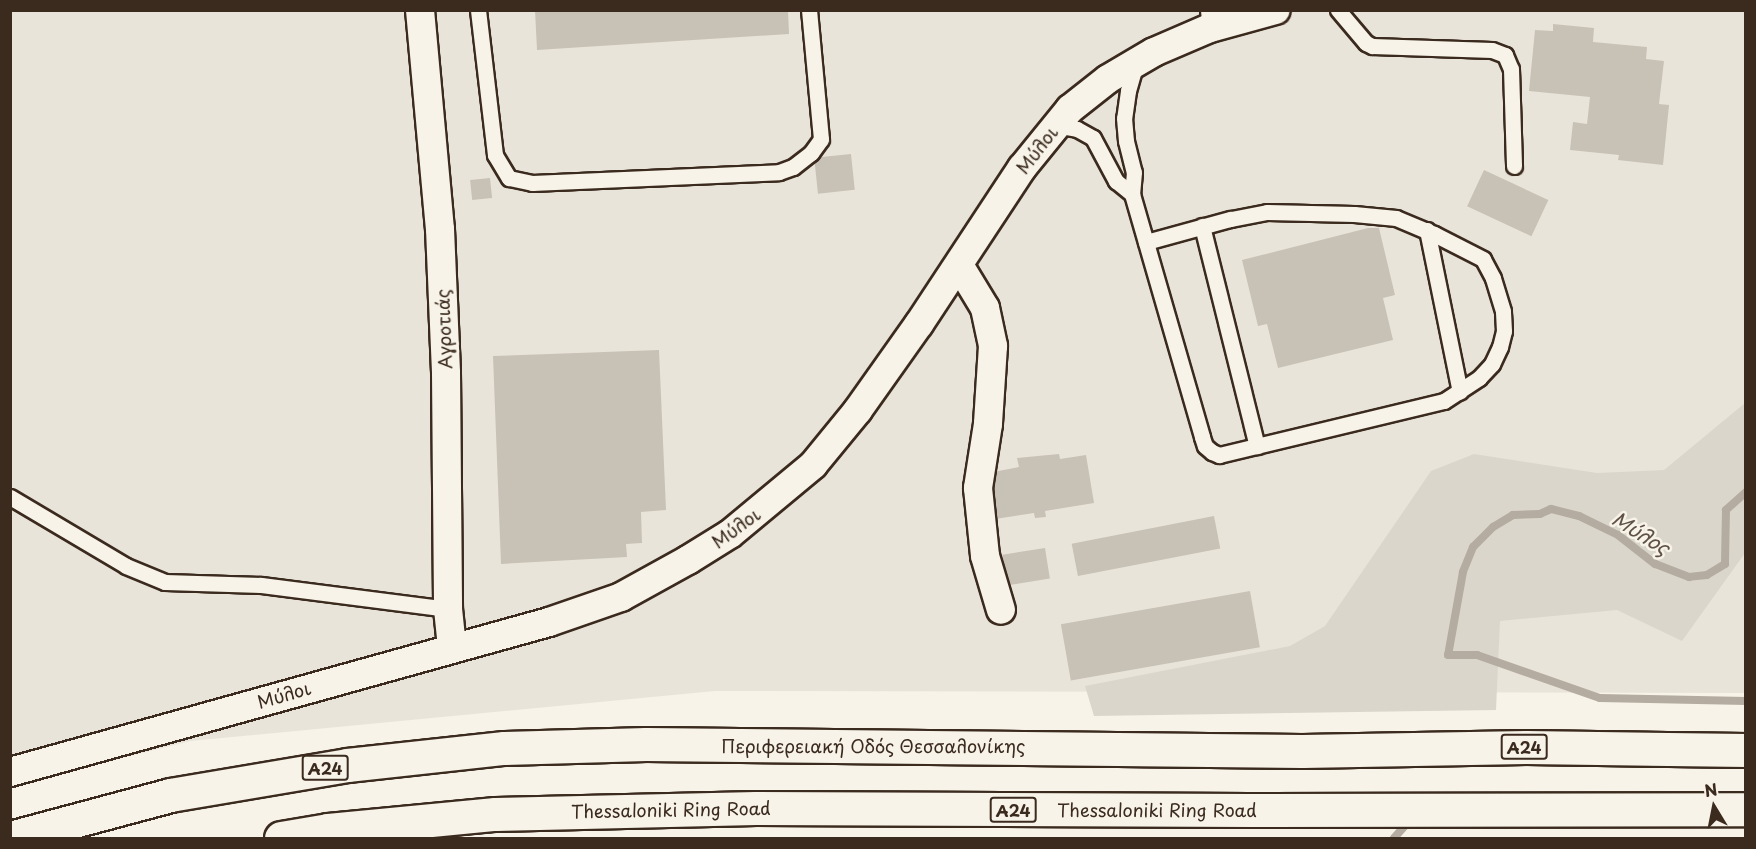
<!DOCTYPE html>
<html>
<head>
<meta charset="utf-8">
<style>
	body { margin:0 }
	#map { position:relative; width:1756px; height:849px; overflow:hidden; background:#f7f3e8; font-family:"Playpen Sans",sans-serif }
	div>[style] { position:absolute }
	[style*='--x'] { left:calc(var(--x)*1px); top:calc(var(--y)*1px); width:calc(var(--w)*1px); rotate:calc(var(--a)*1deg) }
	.built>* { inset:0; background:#e9e4d9 }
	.green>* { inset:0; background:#dbd6cb }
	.stream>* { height:8px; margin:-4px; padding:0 4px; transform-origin:4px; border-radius:4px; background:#b4aca0 }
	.building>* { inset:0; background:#c8c1b6; transform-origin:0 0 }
	.roads { filter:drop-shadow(2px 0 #3b2a1e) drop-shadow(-2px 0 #3b2a1e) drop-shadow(0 2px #3b2a1e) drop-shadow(0 -2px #3b2a1e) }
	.lane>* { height:15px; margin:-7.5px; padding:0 7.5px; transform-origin:7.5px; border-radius:7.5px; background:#f7f3e8 }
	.street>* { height:28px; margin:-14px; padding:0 14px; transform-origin:14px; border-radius:14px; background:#f7f3e8 }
	.highway>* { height:33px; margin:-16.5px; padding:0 16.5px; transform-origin:16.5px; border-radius:16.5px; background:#f7f3e8 }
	span { translate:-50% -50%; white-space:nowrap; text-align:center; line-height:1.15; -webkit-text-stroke:5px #f7f3e8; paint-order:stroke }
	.shield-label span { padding:2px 4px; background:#f7f3e8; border:2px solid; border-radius:4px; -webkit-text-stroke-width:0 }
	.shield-label { font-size:16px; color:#3b2a1e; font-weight:700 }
	.street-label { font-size:18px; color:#3b2a1e }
	.water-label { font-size:20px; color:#5f5145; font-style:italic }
	.frame { position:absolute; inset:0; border:12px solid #3b2a1e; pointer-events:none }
	.north { position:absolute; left:1684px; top:777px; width:60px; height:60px; -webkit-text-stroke:4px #f7f3e8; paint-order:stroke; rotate:350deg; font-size:16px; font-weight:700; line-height:24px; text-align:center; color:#3b2a1e }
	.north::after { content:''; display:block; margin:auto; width:21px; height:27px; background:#3b2a1e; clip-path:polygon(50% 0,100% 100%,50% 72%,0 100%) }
</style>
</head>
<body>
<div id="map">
	<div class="built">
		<i style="clip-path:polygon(10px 11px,1745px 11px,1745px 693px,715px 691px,190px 741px,11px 786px)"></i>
	</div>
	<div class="green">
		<i style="clip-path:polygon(1745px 403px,1745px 553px,1682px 641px,1617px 610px,1500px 621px,1496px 710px,1094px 716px,1085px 686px,1290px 646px,1325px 626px,1431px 471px,1474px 454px,1597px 473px,1664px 470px)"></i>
	</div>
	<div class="stream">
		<i style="--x:1746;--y:492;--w:27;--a:138"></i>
		<i style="--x:1726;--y:510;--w:54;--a:91.1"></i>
		<i style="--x:1725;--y:564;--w:21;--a:149"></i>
		<i style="--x:1707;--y:575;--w:18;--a:174"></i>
		<i style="--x:1689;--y:577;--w:36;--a:-159"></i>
		<i style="--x:1655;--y:564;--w:47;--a:-141.9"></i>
		<i style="--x:1618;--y:535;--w:43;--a:-154"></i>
		<i style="--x:1579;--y:516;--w:29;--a:-166"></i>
		<i style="--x:1551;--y:509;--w:12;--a:156"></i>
		<i style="--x:1540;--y:514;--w:27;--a:178"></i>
		<i style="--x:1513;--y:515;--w:23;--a:149"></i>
		<i style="--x:1493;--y:527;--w:28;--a:135"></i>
		<i style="--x:1473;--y:547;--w:27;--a:112"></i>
		<i style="--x:1463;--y:572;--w:84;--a:100.2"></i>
		<i style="--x:1448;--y:655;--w:29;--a:0"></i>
		<i style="--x:1477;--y:655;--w:130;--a:19.3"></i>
		<i style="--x:1600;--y:698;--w:146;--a:1.2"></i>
		<i style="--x:1394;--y:838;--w:24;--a:-48"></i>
	</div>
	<div class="building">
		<i style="clip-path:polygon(535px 10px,788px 10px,789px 34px,537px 50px)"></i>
		<i style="clip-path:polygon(1553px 24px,1594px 28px,1593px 42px,1647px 47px,1646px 59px,1664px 61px,1659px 104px,1669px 105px,1663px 165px,1618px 160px,1619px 155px,1570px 150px,1573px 122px,1587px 124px,1590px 97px,1529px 91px,1535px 30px,1553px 31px)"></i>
		<i style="left:851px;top:154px;width:36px;height:37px;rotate:84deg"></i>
		<i style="left:1484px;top:170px;width:71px;height:40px;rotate:25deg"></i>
		<i style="left:490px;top:178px;width:20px;height:20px;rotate:84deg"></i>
		<i style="clip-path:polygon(1368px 228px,1379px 228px,1395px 295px,1383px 298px,1393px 340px,1278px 368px,1267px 324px,1258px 326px,1242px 260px)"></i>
		<i style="clip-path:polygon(659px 350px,666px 510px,641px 512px,642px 543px,626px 544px,627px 557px,501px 564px,493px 356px)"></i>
		<i style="clip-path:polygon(1059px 454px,1060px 459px,1086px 455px,1094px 503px,1045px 511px,1046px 517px,1035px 518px,1034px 513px,995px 519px,988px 473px,1019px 467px,1017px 458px)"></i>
		<i style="left:1214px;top:516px;width:33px;height:145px;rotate:79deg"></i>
		<i style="left:1045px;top:548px;width:31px;height:43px;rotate:81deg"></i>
		<i style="left:1250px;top:591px;width:57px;height:192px;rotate:80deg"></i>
	</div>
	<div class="roads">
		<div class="lane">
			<i style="--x:478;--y:10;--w:146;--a:83.3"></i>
			<i style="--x:495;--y:155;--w:27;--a:59"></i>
			<i style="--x:509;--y:178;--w:24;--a:12"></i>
			<i style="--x:532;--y:183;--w:247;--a:-2.5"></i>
			<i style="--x:779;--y:172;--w:15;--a:-20"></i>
			<i style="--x:793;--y:167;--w:23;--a:-38"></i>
			<i style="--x:811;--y:153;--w:17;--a:-54"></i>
			<i style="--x:821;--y:139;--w:130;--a:-95.3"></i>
			<i style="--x:1208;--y:10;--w:18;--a:84"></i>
			<i style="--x:1338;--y:10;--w:43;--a:49.7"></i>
			<i style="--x:1366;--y:43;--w:7;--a:27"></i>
			<i style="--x:1372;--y:46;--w:120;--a:1.9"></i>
			<i style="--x:1492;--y:50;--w:14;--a:21"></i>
			<i style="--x:1505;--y:55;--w:15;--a:67"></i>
			<i style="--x:1511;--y:69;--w:97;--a:88.2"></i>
			<i style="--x:1136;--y:63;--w:29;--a:106"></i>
			<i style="--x:1128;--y:91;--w:27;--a:98"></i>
			<i style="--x:1124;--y:118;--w:23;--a:85"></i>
			<i style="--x:1126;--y:141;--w:32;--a:76"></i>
			<i style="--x:1134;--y:172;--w:22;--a:95"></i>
			<i style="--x:1132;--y:194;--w:253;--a:73.9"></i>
			<i style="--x:1202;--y:437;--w:9;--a:72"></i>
			<i style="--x:1205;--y:446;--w:9;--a:41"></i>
			<i style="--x:1212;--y:452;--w:8;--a:23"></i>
			<i style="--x:1219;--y:455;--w:231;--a:-13.5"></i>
			<i style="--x:1444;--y:401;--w:42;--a:-33.3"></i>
			<i style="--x:1479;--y:378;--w:19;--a:-47"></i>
			<i style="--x:1492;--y:364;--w:19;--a:-65"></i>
			<i style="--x:1500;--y:347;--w:16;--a:-76"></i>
			<i style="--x:1504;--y:331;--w:20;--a:-93"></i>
			<i style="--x:1503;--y:311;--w:34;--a:-107"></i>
			<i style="--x:1493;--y:278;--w:21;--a:-118"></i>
			<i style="--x:1483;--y:259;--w:55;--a:-153"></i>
			<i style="--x:1434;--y:234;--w:41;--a:-157.2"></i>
			<i style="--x:1396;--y:218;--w:42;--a:-174.6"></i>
			<i style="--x:1354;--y:214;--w:87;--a:-178.7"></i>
			<i style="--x:1267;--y:212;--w:38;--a:169"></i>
			<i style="--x:1230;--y:219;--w:87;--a:164.7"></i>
			<i style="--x:1055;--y:125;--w:22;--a:10"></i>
			<i style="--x:1077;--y:129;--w:18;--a:29"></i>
			<i style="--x:1093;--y:138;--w:49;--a:61.9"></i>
			<i style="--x:1116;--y:181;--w:21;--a:39"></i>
			<i style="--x:1202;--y:226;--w:227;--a:76"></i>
			<i style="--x:1427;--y:230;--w:165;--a:78.5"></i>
			<i style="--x:10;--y:497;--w:135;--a:30.7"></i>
			<i style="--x:126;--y:566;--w:42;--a:22.3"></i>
			<i style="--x:165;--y:582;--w:96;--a:1.8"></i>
			<i style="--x:261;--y:585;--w:189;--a:7.3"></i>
		</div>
		<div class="street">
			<i style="--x:420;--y:10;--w:220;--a:84.8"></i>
			<i style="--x:440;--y:229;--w:144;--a:87.6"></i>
			<i style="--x:446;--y:373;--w:236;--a:89.5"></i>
			<i style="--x:448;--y:609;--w:38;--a:84"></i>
			<i style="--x:959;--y:265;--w:50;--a:58.8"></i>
			<i style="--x:985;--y:308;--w:39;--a:78"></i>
			<i style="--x:993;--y:346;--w:78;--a:93.7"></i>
			<i style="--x:988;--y:424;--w:65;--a:98.9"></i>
			<i style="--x:978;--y:488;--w:68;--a:84.1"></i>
			<i style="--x:985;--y:556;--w:56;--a:73.5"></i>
			<i style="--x:10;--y:772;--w:559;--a:-15.55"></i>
			<i style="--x:549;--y:622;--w:76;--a:-19.1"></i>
			<i style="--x:621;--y:597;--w:77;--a:-28.9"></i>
			<i style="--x:688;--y:560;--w:49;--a:-31.8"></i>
			<i style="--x:730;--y:534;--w:108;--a:-39.7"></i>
			<i style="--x:813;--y:465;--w:71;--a:-50.7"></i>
			<i style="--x:858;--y:410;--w:105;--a:-54.7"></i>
			<i style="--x:919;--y:324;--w:187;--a:-56.6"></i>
			<i style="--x:1022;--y:168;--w:76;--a:-50.9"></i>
			<i style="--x:1070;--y:109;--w:48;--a:-38.3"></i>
			<i style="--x:1108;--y:79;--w:53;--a:-30.4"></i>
			<i style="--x:1154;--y:52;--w:61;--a:-23.2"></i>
			<i style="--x:1210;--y:28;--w:68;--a:-15.3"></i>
		</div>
		<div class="highway">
			<i style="--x:10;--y:838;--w:166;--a:-15"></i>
			<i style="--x:170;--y:795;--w:180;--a:-9.6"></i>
			<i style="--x:347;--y:765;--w:158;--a:-6.2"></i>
			<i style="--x:504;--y:748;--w:142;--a:-1.6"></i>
			<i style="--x:646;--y:744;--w:656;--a:0.61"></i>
			<i style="--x:1302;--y:751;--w:224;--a:-1"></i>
			<i style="--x:1526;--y:747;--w:220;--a:0.8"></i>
			<i style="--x:281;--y:838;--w:48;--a:-9.7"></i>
			<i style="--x:328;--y:830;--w:168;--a:-5.5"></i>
			<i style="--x:495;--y:814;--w:261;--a:-1.3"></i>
			<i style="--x:756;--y:808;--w:509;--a:0.23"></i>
			<i style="--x:1265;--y:810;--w:481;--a:-0.1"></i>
		</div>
	</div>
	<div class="shield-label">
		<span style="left:1524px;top:747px">Α24</span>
		<span style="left:325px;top:768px">Α24</span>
		<span style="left:1013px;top:810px">Α24</span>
	</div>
	<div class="street-label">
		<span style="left:1037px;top:150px;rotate:-52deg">Μύλοι</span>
		<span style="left:444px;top:329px;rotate:-92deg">Αγροτιάς</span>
		<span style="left:736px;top:528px;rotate:-36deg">Μύλοι</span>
		<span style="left:284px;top:695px;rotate:-16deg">Μύλοι</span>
		<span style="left:873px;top:746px">Περιφερειακή Οδός Θεσσαλονίκης</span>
		<span style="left:671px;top:810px;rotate:-1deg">Thessaloniki Ring Road</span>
		<span style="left:1157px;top:810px">Thessaloniki Ring Road</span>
	</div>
	<div class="water-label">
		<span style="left:1641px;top:533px;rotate:32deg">Μύλος</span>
	</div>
	<div class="frame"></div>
	<div class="north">N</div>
</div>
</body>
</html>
